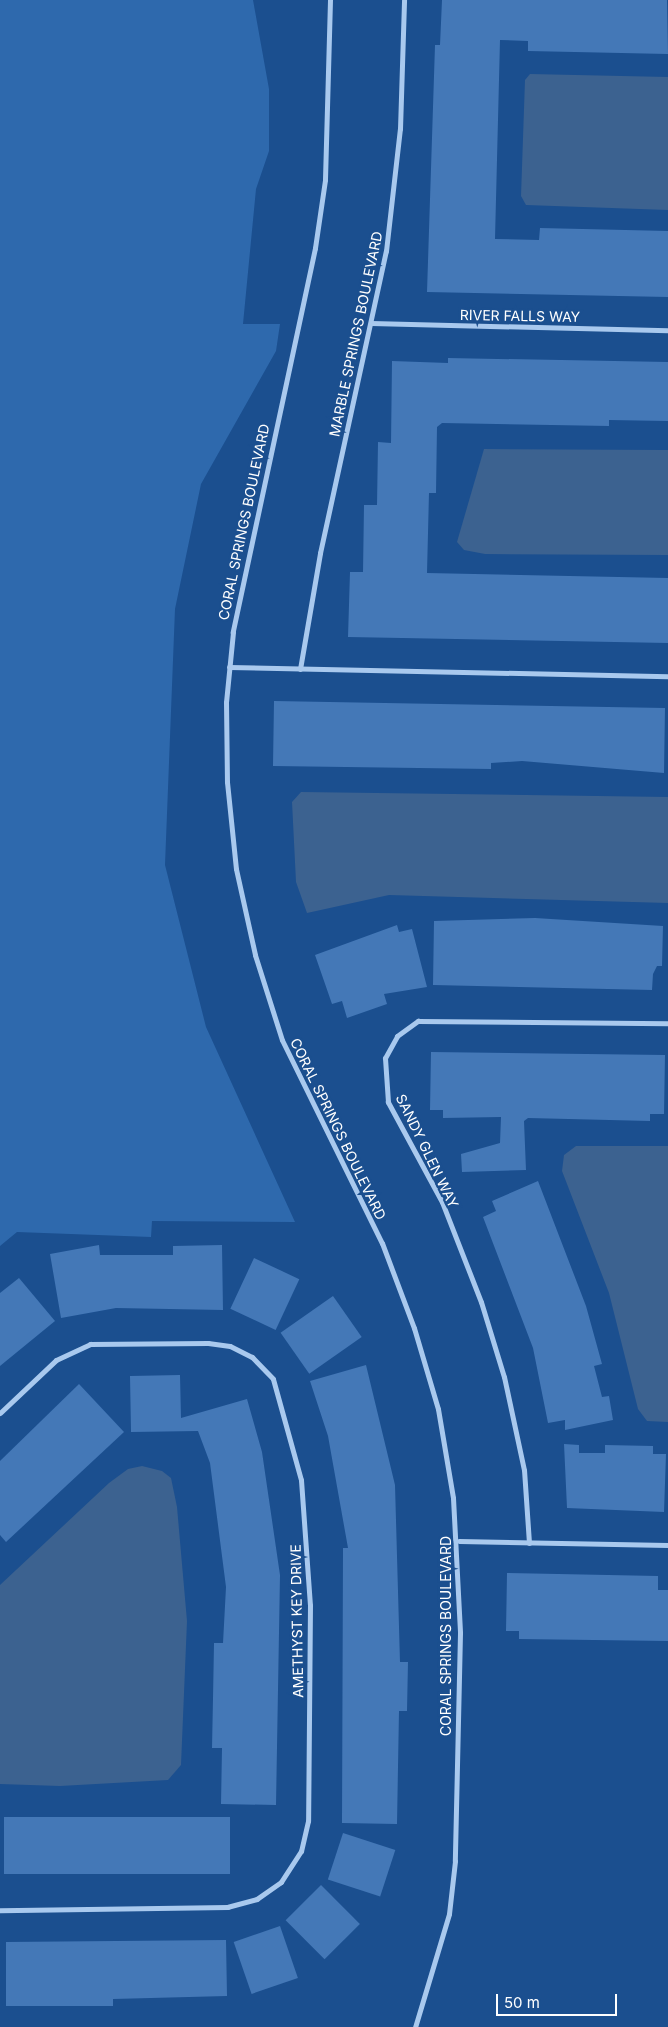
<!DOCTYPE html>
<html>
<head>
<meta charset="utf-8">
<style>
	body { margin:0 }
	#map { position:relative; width:668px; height:2027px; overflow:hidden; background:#1b4f8f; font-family:Inter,sans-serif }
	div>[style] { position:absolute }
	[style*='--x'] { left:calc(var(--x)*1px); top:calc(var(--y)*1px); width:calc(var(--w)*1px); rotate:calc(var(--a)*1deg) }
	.green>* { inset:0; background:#2e69ad }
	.water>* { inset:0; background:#3c6290 }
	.building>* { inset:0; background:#4478b7; transform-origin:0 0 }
	.minor>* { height:5px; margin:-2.5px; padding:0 2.5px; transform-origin:2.5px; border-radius:2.5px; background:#a9c9ee }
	span { translate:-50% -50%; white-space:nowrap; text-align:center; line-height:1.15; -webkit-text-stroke:4.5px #1b4f8f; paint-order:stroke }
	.street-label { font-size:14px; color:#fff }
	.scale { position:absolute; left:496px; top:1994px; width:121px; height:22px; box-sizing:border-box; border:2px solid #fff; border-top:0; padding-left:6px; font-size:15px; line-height:18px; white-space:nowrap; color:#fff; -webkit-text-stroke:4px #1b4f8f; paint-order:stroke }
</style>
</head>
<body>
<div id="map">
	<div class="green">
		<i style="clip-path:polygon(0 0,253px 0,269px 89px,269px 151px,256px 189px,243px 324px,280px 324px,276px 351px,201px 484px,175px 609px,165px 865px,206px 1027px,295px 1222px,152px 1221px,151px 1237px,17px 1232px,0 1246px)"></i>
	</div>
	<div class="water">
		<i style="clip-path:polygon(530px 74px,668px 77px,668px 210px,526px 205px,521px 196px,525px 80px)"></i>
		<i style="clip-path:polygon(484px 449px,668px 450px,668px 555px,485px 554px,464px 550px,457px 542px)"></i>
		<i style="clip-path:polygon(301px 792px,668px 797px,668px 903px,389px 895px,307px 913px,296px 882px,292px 802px)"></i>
		<i style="clip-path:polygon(576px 1146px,668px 1146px,668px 1422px,647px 1421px,638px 1409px,609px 1293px,562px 1171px,564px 1155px)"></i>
		<i style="clip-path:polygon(142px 1466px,162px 1471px,171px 1478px,177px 1507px,187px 1621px,181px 1765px,168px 1780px,60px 1786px,0 1784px,0 1585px,109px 1483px,128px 1469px)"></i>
	</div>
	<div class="building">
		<i style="clip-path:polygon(442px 0,667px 0,668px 54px,528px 51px,528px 41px,500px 40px,495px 239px,539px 240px,540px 228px,668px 231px,668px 297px,427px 292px,435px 45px,440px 45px)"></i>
		<i style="clip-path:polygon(448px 358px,668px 362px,668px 421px,609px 420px,609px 426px,442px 423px,437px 427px,436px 493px,429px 493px,427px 573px,668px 578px,668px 643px,348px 637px,350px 572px,363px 572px,364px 505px,377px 505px,378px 442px,391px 443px,392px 361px,448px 363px)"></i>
		<i style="clip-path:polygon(274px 701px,665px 708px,664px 773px,522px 761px,491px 763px,491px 769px,273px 766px)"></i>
		<i style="clip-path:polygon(535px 918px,663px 926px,662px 966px,657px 966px,653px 974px,652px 990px,433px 985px,434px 921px)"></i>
		<i style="clip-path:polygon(397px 925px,399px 932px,412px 929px,427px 987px,384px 994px,387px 1004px,347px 1018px,342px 1001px,332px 1004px,315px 955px)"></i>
		<i style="clip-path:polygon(431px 1052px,665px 1055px,664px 1114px,650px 1114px,650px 1121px,528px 1118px,524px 1121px,526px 1170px,462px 1172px,461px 1154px,500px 1143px,501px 1117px,443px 1118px,443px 1110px,430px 1110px)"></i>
		<i style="clip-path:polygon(538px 1181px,586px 1306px,602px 1364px,594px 1366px,602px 1397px,609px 1396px,613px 1420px,565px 1430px,565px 1420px,548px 1423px,533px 1348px,483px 1217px,496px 1211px,492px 1201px)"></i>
		<i style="clip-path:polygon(99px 1245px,100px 1255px,173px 1255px,173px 1246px,222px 1245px,223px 1310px,116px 1308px,61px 1318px,50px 1254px)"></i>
		<i style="left:254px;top:1258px;width:50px;height:56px;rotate:25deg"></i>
		<i style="clip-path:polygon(19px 1278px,55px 1321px,0 1366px,0 1293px)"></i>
		<i style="left:333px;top:1296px;width:50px;height:64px;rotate:55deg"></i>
		<i style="clip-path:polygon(366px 1365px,395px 1485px,400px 1662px,408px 1662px,407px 1711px,399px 1711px,397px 1824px,342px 1823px,343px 1548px,348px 1548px,328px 1436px,310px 1381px)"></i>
		<i style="clip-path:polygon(180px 1375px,181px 1418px,247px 1399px,262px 1452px,280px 1575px,276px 1805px,221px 1804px,222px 1748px,212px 1748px,213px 1698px,214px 1643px,223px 1643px,226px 1587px,210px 1463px,198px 1431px,131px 1432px,130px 1376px)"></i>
		<i style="clip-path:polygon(79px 1384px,124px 1432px,6px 1542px,0 1535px,0 1461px)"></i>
		<i style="clip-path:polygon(564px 1444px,579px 1445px,579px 1453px,605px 1453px,605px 1445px,653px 1446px,653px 1454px,666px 1454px,664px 1512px,567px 1508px)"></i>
		<i style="clip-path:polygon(507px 1573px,658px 1576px,658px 1590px,668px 1590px,668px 1641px,519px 1639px,519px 1631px,506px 1631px)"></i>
		<i style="left:230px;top:1817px;width:57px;height:226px;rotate:90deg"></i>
		<i style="left:343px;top:1833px;width:55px;height:49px;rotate:18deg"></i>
		<i style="left:321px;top:1885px;width:55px;height:50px;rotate:45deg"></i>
		<i style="left:280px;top:1926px;width:55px;height:49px;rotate:71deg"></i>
		<i style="clip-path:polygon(226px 1940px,227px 1996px,113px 1999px,113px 2006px,6px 2006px,6px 1942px)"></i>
	</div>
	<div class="minor">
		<i style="--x:330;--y:0;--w:180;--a:91.6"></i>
		<i style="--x:325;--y:180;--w:69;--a:98.4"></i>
		<i style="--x:315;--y:248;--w:393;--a:102.1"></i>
		<i style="--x:233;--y:632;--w:70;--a:95.7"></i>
		<i style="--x:226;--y:702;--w:80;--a:89.3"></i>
		<i style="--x:227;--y:782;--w:87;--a:84.1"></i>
		<i style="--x:236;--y:869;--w:88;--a:77.5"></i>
		<i style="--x:255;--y:955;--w:89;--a:72.4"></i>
		<i style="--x:282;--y:1040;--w:226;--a:63.8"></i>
		<i style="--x:382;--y:1243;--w:91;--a:69.4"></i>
		<i style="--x:414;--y:1328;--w:84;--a:73.5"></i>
		<i style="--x:438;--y:1409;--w:90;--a:80.4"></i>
		<i style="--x:453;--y:1498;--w:135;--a:87"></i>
		<i style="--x:460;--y:1633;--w:228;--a:91.3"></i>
		<i style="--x:455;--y:1861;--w:53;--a:96.5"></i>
		<i style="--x:449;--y:1914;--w:118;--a:106.7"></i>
		<i style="--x:371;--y:323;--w:297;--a:1.4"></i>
		<i style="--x:229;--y:667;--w:439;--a:1.2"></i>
		<i style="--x:300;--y:669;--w:118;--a:-80.2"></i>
		<i style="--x:320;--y:553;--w:309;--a:-77.7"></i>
		<i style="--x:386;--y:251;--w:123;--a:-83.5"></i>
		<i style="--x:400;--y:129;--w:129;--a:-88.2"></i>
		<i style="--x:0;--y:1413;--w:77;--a:-43.4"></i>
		<i style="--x:56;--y:1360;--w:38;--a:-25"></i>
		<i style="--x:90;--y:1344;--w:118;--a:-0.5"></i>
		<i style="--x:208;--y:1343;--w:22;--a:8"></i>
		<i style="--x:230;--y:1346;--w:25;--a:27"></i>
		<i style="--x:252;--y:1357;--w:30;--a:46"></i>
		<i style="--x:273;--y:1379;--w:105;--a:74.5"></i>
		<i style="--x:301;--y:1480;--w:125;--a:85.9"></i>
		<i style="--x:310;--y:1605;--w:216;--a:90.5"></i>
		<i style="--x:308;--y:1821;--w:31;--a:103"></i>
		<i style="--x:301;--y:1851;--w:37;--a:123"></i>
		<i style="--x:281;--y:1882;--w:29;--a:145"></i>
		<i style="--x:257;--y:1899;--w:30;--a:165"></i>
		<i style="--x:228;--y:1907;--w:228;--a:179.2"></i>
		<i style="--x:459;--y:1541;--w:209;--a:1.1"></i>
		<i style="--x:529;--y:1543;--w:73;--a:-93.9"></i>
		<i style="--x:524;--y:1470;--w:95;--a:-102.1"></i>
		<i style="--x:504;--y:1377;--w:78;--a:-107"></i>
		<i style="--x:481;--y:1302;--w:107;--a:-111.3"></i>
		<i style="--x:442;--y:1202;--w:114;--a:-118.4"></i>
		<i style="--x:388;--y:1102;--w:44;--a:-93.9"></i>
		<i style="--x:385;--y:1058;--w:25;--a:-61"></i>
		<i style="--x:397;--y:1036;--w:26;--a:-36"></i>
		<i style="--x:418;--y:1021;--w:250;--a:0.5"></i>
	</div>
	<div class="street-label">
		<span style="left:520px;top:316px;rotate:1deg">RIVER FALLS WAY</span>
		<span style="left:356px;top:334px;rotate:-78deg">MARBLE SPRINGS BOULEVARD</span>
		<span style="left:244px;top:522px;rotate:-78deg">CORAL SPRINGS BOULEVARD</span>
		<span style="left:338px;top:1129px;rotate:64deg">CORAL SPRINGS BOULEVARD</span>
		<span style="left:427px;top:1151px;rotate:64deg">SANDY GLEN WAY</span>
		<span style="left:297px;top:1621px;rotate:-91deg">AMETHYST KEY DRIVE</span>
		<span style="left:446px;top:1636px;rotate:-90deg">CORAL SPRINGS BOULEVARD</span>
	</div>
	<div class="scale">50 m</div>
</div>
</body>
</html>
